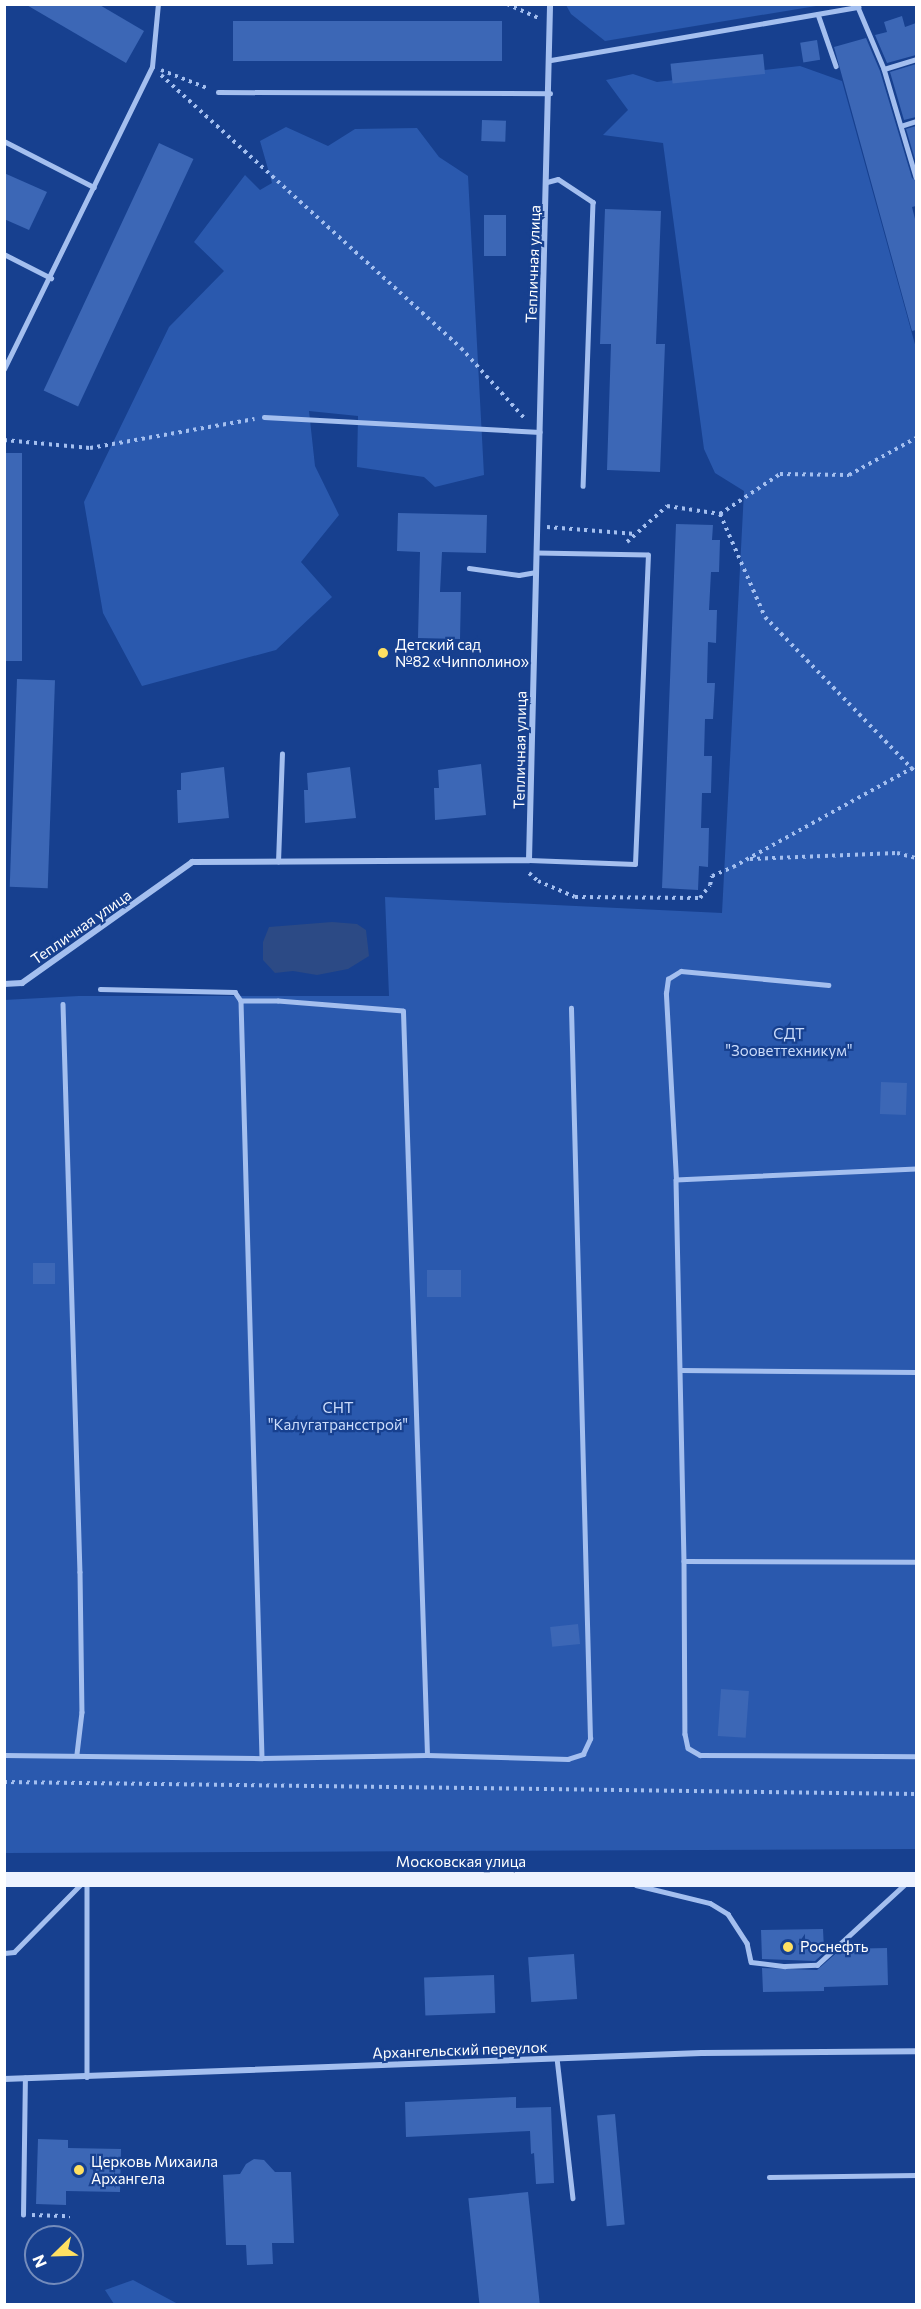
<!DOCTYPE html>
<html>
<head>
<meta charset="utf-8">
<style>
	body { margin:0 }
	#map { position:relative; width:921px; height:2309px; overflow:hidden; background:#17408f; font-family:Commissioner,sans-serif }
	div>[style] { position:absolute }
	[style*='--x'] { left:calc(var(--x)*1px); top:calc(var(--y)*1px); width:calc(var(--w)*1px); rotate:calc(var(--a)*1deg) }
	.green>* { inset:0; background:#2a59ae }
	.water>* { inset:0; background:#2c4a85 }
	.building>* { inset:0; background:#3c67b6; transform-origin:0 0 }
	.path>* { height:4px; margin-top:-2px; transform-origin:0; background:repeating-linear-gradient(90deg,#a4bfef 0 3px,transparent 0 7.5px) }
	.lane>* { height:4.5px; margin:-2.25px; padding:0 2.25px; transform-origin:2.25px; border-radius:2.25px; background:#a4bfef }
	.street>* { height:6px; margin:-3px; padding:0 3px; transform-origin:3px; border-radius:3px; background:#a4bfef }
	.primary>* { height:15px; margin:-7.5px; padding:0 7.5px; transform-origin:7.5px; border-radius:7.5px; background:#ecf2ff }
	.dots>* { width:16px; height:16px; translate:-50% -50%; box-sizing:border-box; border:3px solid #17408f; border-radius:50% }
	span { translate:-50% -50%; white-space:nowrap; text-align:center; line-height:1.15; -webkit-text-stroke:4.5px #17408f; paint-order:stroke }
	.street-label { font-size:15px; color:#fff }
	.poi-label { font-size:15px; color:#fff }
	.left { translate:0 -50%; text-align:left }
	.park-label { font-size:15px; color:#cbdcfb }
	.frame { position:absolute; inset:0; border:6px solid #fff; pointer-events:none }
	.north { position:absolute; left:24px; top:2225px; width:60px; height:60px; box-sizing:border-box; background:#17408f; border:2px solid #748cbc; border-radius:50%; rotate:247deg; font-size:16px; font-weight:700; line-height:24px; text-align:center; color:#fff }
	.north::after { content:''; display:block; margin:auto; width:21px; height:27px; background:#ffe062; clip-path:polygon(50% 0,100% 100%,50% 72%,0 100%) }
</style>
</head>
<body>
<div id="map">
	<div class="green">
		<i style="clip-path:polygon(566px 5px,822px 5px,605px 41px,571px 14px)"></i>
		<i style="clip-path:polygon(800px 66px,842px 81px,916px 348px,916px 1849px,5px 1853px,4px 1000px,79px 996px,389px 996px,385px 897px,722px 913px,744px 491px,715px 473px,704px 449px,663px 143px,603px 135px,628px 110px,606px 80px,633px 74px,657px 82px)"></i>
		<i style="clip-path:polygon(286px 127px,328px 146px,355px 129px,417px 128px,439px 157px,468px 176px,484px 475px,435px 487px,424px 477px,357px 467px,358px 416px,309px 411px,315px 466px,339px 515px,301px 562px,332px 597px,276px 650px,142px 686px,103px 613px,84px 502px,169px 327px,224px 271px,194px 242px,245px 175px,260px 190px,272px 183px,260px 141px)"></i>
		<i style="clip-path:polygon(133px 2280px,178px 2304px,114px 2304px,105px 2290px)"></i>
	</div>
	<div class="water">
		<i style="clip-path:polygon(332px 922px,357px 924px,366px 930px,369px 956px,348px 969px,317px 975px,293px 971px,275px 973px,263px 960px,263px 942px,269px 927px)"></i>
	</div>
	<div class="building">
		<i style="clip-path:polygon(25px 4px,98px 4px,144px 31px,126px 63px)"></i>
		<i style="clip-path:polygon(902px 16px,905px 27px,916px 23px,916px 55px,887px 63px,875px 35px,887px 32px,884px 22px)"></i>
		<i style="left:233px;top:21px;width:269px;height:40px"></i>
		<i style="clip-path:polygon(866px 38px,880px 71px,912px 178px,916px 181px,916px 206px,912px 207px,916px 223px,916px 330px,912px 331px,834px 47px)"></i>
		<i style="left:817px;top:40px;width:20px;height:17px;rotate:81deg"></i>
		<i style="left:763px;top:54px;width:20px;height:93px;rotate:84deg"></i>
		<i style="clip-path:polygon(916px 64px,916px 117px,904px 120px,890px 72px)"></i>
		<i style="left:482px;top:120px;width:24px;height:21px;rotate:2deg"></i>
		<i style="clip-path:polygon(916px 126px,916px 163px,906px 129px)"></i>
		<i style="left:159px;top:143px;width:38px;height:273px;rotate:25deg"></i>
		<i style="clip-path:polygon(4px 173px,47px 192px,29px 230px,4px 219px)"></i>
		<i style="clip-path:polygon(605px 209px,661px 211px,656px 344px,665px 344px,660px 472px,607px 470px,611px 344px,600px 344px)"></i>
		<i style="left:484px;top:215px;width:22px;height:41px"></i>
		<i style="left:4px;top:453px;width:18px;height:208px"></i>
		<i style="clip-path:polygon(398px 513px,487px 515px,486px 553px,442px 552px,440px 592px,461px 592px,460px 639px,418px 638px,420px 552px,397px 551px)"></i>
		<i style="clip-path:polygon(676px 524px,713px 525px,712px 540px,720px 540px,719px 572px,711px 572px,709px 610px,717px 610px,716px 643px,708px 642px,707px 683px,715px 683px,713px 719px,705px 719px,704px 756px,712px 756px,711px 793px,702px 793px,701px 828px,709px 828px,708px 867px,699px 866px,698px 890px,662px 888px)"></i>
		<i style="left:17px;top:679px;width:38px;height:208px;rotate:2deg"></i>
		<i style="clip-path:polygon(481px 764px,486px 815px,435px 820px,434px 788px,439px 788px,438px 770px)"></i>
		<i style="clip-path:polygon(224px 767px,229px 818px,178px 823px,177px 790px,181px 790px,181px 773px)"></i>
		<i style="clip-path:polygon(350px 767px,356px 818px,305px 823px,304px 790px,308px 790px,307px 773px)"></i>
		<i style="left:881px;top:1082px;width:26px;height:32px;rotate:2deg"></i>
		<i style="left:33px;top:1263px;width:22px;height:21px"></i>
		<i style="left:427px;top:1270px;width:34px;height:27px"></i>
		<i style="left:578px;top:1624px;width:20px;height:28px;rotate:84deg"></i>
		<i style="left:721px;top:1689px;width:28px;height:47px;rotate:4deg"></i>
		<i style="clip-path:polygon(823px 1929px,824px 1950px,827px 1950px,815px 1961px,762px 1959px,761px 1930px)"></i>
		<i style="clip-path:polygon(887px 1948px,888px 1985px,824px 1987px,824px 1991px,763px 1992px,762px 1968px,817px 1970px,841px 1949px)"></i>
		<i style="left:574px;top:1954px;width:45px;height:46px;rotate:86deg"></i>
		<i style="left:494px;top:1975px;width:38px;height:70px;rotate:88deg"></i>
		<i style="clip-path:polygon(516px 2097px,516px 2108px,551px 2107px,554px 2183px,536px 2184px,534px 2153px,531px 2154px,530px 2131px,406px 2137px,405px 2102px)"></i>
		<i style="left:615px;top:2114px;width:111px;height:18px;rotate:85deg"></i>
		<i style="clip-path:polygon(38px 2139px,68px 2140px,68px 2148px,121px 2149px,120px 2192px,66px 2191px,66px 2205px,36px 2204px)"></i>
		<i style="clip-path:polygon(254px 2159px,264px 2160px,275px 2172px,291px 2172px,294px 2243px,272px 2243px,273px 2264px,247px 2265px,246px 2245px,226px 2245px,223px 2175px,240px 2174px,246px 2164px)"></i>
		<i style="left:528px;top:2192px;width:113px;height:60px;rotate:84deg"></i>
	</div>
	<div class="path">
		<i style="--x:507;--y:4;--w:35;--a:24"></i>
		<i style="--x:161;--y:70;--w:49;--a:21.4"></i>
		<i style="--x:161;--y:75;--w:406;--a:42.3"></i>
		<i style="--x:461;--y:348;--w:97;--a:47.9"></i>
		<i style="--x:4;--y:440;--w:86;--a:5.3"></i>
		<i style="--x:90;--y:448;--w:167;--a:-10"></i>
		<i style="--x:720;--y:514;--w:72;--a:-33.7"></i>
		<i style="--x:780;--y:474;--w:69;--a:0.8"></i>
		<i style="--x:849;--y:475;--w:77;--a:-28.9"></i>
		<i style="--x:547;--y:527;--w:89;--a:4.5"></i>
		<i style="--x:627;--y:542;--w:54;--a:-42"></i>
		<i style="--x:667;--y:506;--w:54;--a:8.6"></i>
		<i style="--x:720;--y:514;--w:112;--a:66.4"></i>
		<i style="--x:765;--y:617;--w:217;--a:45.9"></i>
		<i style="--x:750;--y:859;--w:147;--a:-2.3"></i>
		<i style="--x:897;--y:853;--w:20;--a:15"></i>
		<i style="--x:529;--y:873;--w:12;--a:42"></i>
		<i style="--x:538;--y:881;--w:40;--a:23.4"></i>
		<i style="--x:575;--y:897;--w:125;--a:0.5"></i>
		<i style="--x:700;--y:898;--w:16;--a:-52"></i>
		<i style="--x:710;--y:885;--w:9;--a:-77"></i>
		<i style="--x:712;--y:876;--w:23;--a:-23"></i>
		<i style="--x:733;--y:867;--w:209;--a:-28.9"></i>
		<i style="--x:4;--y:1782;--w:912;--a:0.75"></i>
		<i style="--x:32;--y:2215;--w:38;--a:2"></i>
	</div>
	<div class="lane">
		<i style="--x:818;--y:14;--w:55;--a:70.9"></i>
		<i style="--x:551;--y:60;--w:312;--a:-9.8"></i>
		<i style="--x:858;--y:7;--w:67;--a:67.2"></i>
		<i style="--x:884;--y:69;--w:113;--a:73.5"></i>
		<i style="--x:884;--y:69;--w:34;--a:-17"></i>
		<i style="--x:218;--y:92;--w:332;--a:0.2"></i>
		<i style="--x:901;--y:126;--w:16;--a:-18"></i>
		<i style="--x:4;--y:141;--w:101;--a:27.1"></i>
		<i style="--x:547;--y:182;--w:11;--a:-15"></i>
		<i style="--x:558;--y:179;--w:42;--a:33.3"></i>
		<i style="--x:593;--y:202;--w:284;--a:92"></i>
		<i style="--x:4;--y:254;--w:53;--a:27.1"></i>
		<i style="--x:4;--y:369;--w:336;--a:-63.9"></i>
		<i style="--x:152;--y:67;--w:63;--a:-84.6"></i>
		<i style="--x:264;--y:417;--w:276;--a:3.1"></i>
		<i style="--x:469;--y:568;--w:50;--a:8"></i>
		<i style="--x:519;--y:575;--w:17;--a:-10"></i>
		<i style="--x:529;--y:860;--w:106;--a:2.2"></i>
		<i style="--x:635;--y:864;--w:309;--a:-87.6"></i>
		<i style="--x:648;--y:555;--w:111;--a:-179"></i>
		<i style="--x:278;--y:862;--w:108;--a:-87.9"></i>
		<i style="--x:100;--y:989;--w:135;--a:1.3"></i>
		<i style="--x:235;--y:992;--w:11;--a:56"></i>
		<i style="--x:241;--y:1001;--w:757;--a:88.41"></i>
		<i style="--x:63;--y:1004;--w:568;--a:88.29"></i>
		<i style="--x:80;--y:1572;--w:140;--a:89.2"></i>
		<i style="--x:82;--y:1712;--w:42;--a:96.8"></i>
		<i style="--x:916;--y:1169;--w:240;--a:177.4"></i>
		<i style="--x:676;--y:1180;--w:381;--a:88.8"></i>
		<i style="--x:684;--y:1561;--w:173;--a:89.7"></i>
		<i style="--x:685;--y:1734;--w:14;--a:78"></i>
		<i style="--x:688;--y:1748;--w:14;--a:30"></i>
		<i style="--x:700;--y:1755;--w:216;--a:0.3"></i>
		<i style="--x:676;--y:1180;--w:187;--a:-93.1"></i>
		<i style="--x:666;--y:993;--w:14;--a:-82"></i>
		<i style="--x:668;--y:979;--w:15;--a:-32"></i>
		<i style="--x:681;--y:971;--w:148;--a:5.4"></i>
		<i style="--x:680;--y:1370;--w:236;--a:0.5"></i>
		<i style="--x:684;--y:1561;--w:232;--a:0.2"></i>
		<i style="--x:4;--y:1755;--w:258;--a:0.7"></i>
		<i style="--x:262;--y:1758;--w:165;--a:-1"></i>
		<i style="--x:427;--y:1755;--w:744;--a:-91.85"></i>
		<i style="--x:403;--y:1011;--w:125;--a:-175.4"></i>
		<i style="--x:278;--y:1001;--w:37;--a:180"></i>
		<i style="--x:427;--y:1755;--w:141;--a:1.6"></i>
		<i style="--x:568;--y:1759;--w:16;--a:-18"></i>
		<i style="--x:583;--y:1754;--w:17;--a:-65"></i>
		<i style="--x:590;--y:1739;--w:731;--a:-91.49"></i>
		<i style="--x:87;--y:1882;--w:195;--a:90"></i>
		<i style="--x:636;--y:1885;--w:76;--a:13.7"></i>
		<i style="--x:710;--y:1903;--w:21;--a:31"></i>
		<i style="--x:728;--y:1914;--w:35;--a:57"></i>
		<i style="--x:747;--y:1943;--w:19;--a:78"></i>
		<i style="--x:751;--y:1962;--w:34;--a:7"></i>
		<i style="--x:785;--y:1966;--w:32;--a:-2"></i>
		<i style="--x:817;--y:1965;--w:120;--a:-42.6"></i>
		<i style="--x:4;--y:1953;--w:10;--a:-6"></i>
		<i style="--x:14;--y:1952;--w:98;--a:-45.4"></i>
		<i style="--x:557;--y:2058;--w:141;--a:83.5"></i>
		<i style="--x:769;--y:2177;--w:147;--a:-0.8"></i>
		<i style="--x:23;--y:2215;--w:137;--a:-89.2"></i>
	</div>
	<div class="street">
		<i style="--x:4;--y:984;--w:18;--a:-3"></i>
		<i style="--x:22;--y:983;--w:209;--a:-35.4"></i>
		<i style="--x:192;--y:862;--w:337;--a:-0.3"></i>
		<i style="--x:529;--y:860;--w:856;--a:-88.59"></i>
		<i style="--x:4;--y:2079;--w:698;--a:-2.13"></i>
		<i style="--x:702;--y:2053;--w:214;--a:-0.5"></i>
	</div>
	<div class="primary">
		<i style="--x:4;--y:1879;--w:912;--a:0"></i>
	</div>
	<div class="dots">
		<i style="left:383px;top:653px;background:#ffe062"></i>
		<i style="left:788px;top:1947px;background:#ffe062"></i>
		<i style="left:79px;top:2170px;background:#ffe062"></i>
	</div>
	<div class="street-label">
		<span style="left:533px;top:264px;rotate:-88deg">Тепличная улица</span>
		<span style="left:520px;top:750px;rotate:-89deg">Тепличная улица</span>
		<span style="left:81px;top:927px;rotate:-35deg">Тепличная улица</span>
		<span style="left:461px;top:1862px">Московская улица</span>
		<span style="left:460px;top:2050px;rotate:-2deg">Архангельский переулок</span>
	</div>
	<div class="poi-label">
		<span class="left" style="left:395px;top:653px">Детский сад<br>№82 «Чипполино»</span>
		<span class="left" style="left:800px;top:1947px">Роснефть</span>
		<span class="left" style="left:91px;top:2170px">Церковь Михаила<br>Архангела</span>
	</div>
	<div class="park-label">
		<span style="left:789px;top:1042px">СДТ<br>"Зооветтехникум"</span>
		<span style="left:338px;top:1416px">СНТ<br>"Калугатрансстрой"</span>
	</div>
	<div class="frame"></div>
	<div class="north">N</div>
</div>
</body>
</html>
